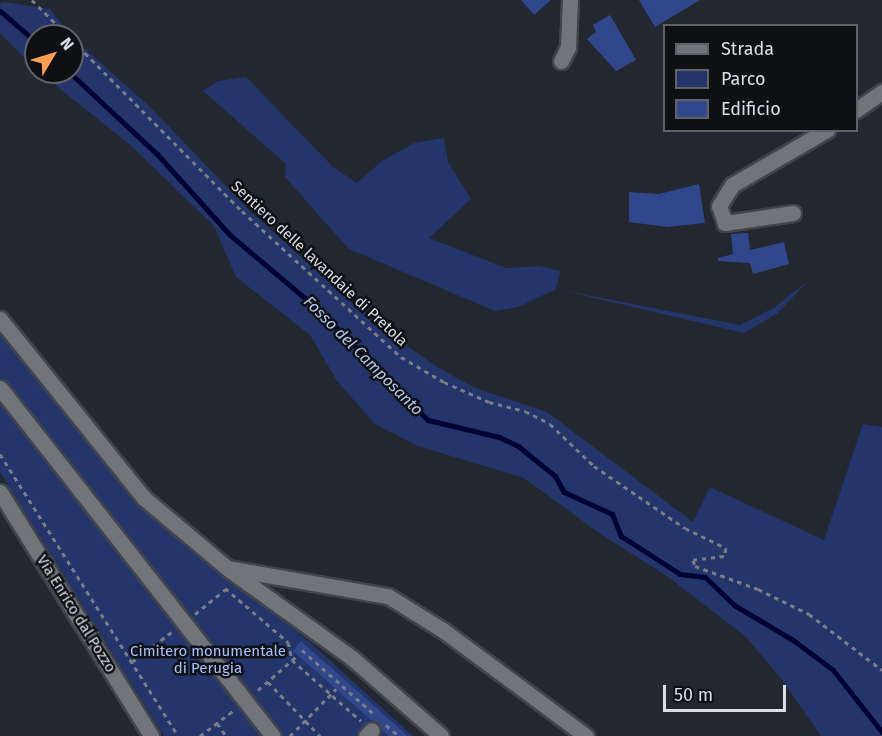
<!DOCTYPE html>
<html>
<head>
<meta charset="utf-8">
<style>
	body { margin:0 }
	#map { position:relative; width:882px; height:736px; overflow:hidden; background:#232730; font-family:"Fira Sans",sans-serif }
	div>[style] { position:absolute }
	[style*='--x'] { left:calc(var(--x)*1px); top:calc(var(--y)*1px); width:calc(var(--w)*1px); rotate:calc(var(--a)*1deg) }
	.green>* { inset:0; background:#23356b }
	.stream>* { height:5px; margin:-2.5px; padding:0 2.5px; transform-origin:2.5px; border-radius:2.5px; background:#020232 }
	.building>* { inset:0; background:#31478c }
	.path>* { height:3px; margin-top:-1.5px; transform-origin:0; background:repeating-linear-gradient(90deg,#7a7d85 0 4.5px,transparent 0 9px) }
	.roads { filter:drop-shadow(2px 0 #40444d) drop-shadow(-2px 0 #40444d) drop-shadow(0 2px #40444d) drop-shadow(0 -2px #40444d) }
	.minor>* { height:15px; margin:-7.5px; padding:0 7.5px; transform-origin:7.5px; border-radius:7.5px; background:#717479 }
	span { translate:-50% -50%; white-space:nowrap; text-align:center; line-height:1.15; -webkit-text-stroke:5px #0e1014; paint-order:stroke }
	.street-label { font-size:15px; color:#dbdee4 }
	.park-label { font-size:15px; color:#a8c0fb }
	.water-label { font-size:16px; color:#b4c5ec; font-style:italic }
	.legend { position:absolute; left:663px; top:24px; width:195px; height:108px; box-sizing:border-box; background:#0e1014; border:2px solid #606267; margin:0; padding:8px 10px; list-style:none; font-size:18px; color:#dbdee4 }
	.legend li { display:flex; align-items:center; gap:12px; height:30px }
	.legend b { width:30px; border:2px solid #606267 }
	.north { position:absolute; left:24px; top:24px; width:60px; height:60px; box-sizing:border-box; background:#0e1014; border:2px solid #606267; border-radius:50%; rotate:52deg; font-size:16px; font-weight:700; line-height:24px; text-align:center; color:#dbdee4 }
	.north::after { content:''; display:block; margin:auto; width:21px; height:27px; background:#fb9e52; clip-path:polygon(50% 0,100% 100%,50% 72%,0 100%) }
	.scale { position:absolute; left:663px; top:685px; width:123px; height:27px; box-sizing:border-box; border:3px solid #dbdee4; border-top:0; padding-left:8px; font-size:18px; line-height:21px; white-space:nowrap; color:#dbdee4; -webkit-text-stroke:4px #0e1014; paint-order:stroke }
</style>
</head>
<body>
<div id="map">
	<div class="green">
		<i style="clip-path:polygon(4px 2px,50px 9px,71px 36px,36px 36px,36px 69px,0 33px,0 4px)"></i>
		<i style="clip-path:polygon(72px 37px,149px 106px,248px 209px,375px 323px,434px 365px,475px 388px,547px 412px,693px 522px,710px 487px,824px 540px,863px 424px,882px 427px,882px 736px,821px 736px,780px 677px,745px 636px,667px 576px,602px 535px,524px 478px,418px 446px,375px 424px,337px 381px,310px 335px,236px 277px,214px 226px,128px 143px,39px 72px,72px 72px)"></i>
		<i style="clip-path:polygon(246px 77px,333px 167px,357px 183px,382px 161px,414px 143px,444px 138px,448px 162px,471px 199px,429px 238px,506px 268px,539px 266px,560px 271px,556px 289px,740px 325px,775px 307px,809px 280px,778px 313px,744px 333px,556px 289px,518px 307px,495px 311px,349px 249px,285px 177px,286px 164px,203px 91px,218px 81px)"></i>
		<i style="clip-path:polygon(0 328px,219px 570px,312px 644px,413px 736px,164px 736px,0 472px)"></i>
	</div>
	<div class="stream">
		<i style="--x:0;--y:11;--w:48;--a:40.7"></i>
		<i style="--x:69;--y:72;--w:120;--a:43"></i>
		<i style="--x:157;--y:154;--w:109;--a:48"></i>
		<i style="--x:230;--y:235;--w:116;--a:40.1"></i>
		<i style="--x:319;--y:310;--w:155;--a:45.3"></i>
		<i style="--x:428;--y:420;--w:73;--a:13.5"></i>
		<i style="--x:499;--y:437;--w:21;--a:25"></i>
		<i style="--x:518;--y:446;--w:48;--a:39"></i>
		<i style="--x:555;--y:476;--w:18;--a:61"></i>
		<i style="--x:564;--y:492;--w:53;--a:24.6"></i>
		<i style="--x:612;--y:514;--w:24;--a:68"></i>
		<i style="--x:621;--y:536;--w:70;--a:32.8"></i>
		<i style="--x:680;--y:574;--w:25;--a:7"></i>
		<i style="--x:705;--y:577;--w:40;--a:44"></i>
		<i style="--x:734;--y:605;--w:69;--a:30.7"></i>
		<i style="--x:793;--y:640;--w:50;--a:36.9"></i>
		<i style="--x:833;--y:670;--w:79;--a:51.7"></i>
	</div>
	<div class="building">
		<i style="clip-path:polygon(521px 0,551px 0,534px 15px)"></i>
		<i style="clip-path:polygon(639px 0,700px 0,655px 27px)"></i>
		<i style="clip-path:polygon(610px 15px,636px 60px,616px 71px,587px 39px,596px 32px,593px 25px)"></i>
		<i style="clip-path:polygon(699px 184px,705px 223px,667px 227px,629px 222px,629px 192px,659px 194px)"></i>
		<i style="clip-path:polygon(748px 233px,750px 250px,784px 242px,789px 264px,753px 274px,750px 263px,718px 261px,718px 258px,733px 254px,731px 234px)"></i>
		<i style="clip-path:polygon(301px 641px,381px 712px,408px 736px,389px 736px,293px 651px)"></i>
	</div>
	<div class="path">
		<i style="--x:32;--y:0;--w:51;--a:45"></i>
		<i style="--x:72;--y:40;--w:241;--a:45.2"></i>
		<i style="--x:242;--y:211;--w:216;--a:42.6"></i>
		<i style="--x:401;--y:357;--w:50;--a:30.2"></i>
		<i style="--x:444;--y:382;--w:49;--a:24"></i>
		<i style="--x:489;--y:402;--w:37;--a:14"></i>
		<i style="--x:525;--y:411;--w:28;--a:27"></i>
		<i style="--x:550;--y:424;--w:61;--a:43.7"></i>
		<i style="--x:594;--y:466;--w:110;--a:34.3"></i>
		<i style="--x:685;--y:528;--w:46;--a:26"></i>
		<i style="--x:726;--y:548;--w:8;--a:104"></i>
		<i style="--x:724;--y:556;--w:31;--a:173"></i>
		<i style="--x:693;--y:560;--w:6;--a:72"></i>
		<i style="--x:695;--y:566;--w:67;--a:20.1"></i>
		<i style="--x:758;--y:589;--w:57;--a:26.1"></i>
		<i style="--x:809;--y:614;--w:92;--a:37.5"></i>
		<i style="--x:0;--y:454;--w:333;--a:57.7"></i>
		<i style="--x:225;--y:588;--w:83;--a:40.6"></i>
		<i style="--x:288;--y:642;--w:18;--a:77"></i>
		<i style="--x:292;--y:660;--w:92;--a:41.5"></i>
		<i style="--x:195;--y:614;--w:40;--a:-39"></i>
		<i style="--x:302;--y:650;--w:98;--a:41.7"></i>
		<i style="--x:132;--y:662;--w:51;--a:-37.1"></i>
		<i style="--x:268;--y:682;--w:75;--a:46.1"></i>
		<i style="--x:258;--y:690;--w:53;--a:-41.2"></i>
		<i style="--x:217;--y:723;--w:16;--a:55"></i>
		<i style="--x:386;--y:725;--w:17;--a:40"></i>
		<i style="--x:200;--y:736;--w:43;--a:-37.4"></i>
		<i style="--x:290;--y:736;--w:66;--a:-45.6"></i>
	</div>
	<div class="roads">
		<div class="minor">
			<i style="--x:561;--y:61;--w:16;--a:-63"></i>
			<i style="--x:568;--y:47;--w:47;--a:-87.6"></i>
			<i style="--x:856;--y:110;--w:32;--a:-35"></i>
			<i style="--x:793;--y:213;--w:69;--a:171.6"></i>
			<i style="--x:725;--y:223;--w:18;--a:-109"></i>
			<i style="--x:719;--y:206;--w:25;--a:-58"></i>
			<i style="--x:732;--y:185;--w:110;--a:-30.1"></i>
			<i style="--x:0;--y:319;--w:230;--a:51.2"></i>
			<i style="--x:144;--y:498;--w:109;--a:40.1"></i>
			<i style="--x:227;--y:568;--w:163;--a:9.9"></i>
			<i style="--x:388;--y:596;--w:66;--a:32"></i>
			<i style="--x:444;--y:631;--w:177;--a:36.5"></i>
			<i style="--x:0;--y:388;--w:442;--a:51.9"></i>
			<i style="--x:0;--y:492;--w:287;--a:58.2"></i>
			<i style="--x:231;--y:571;--w:149;--a:35.7"></i>
			<i style="--x:352;--y:658;--w:118;--a:41.2"></i>
			<i style="--x:366;--y:736;--w:8;--a:-45"></i>
		</div>
	</div>
	<div class="street-label">
		<span style="left:319px;top:264px;rotate:43deg">Sentiero delle lavandaie di Pretola</span>
		<span style="left:76px;top:614px;rotate:58deg">Via Enrico dal Pozzo</span>
	</div>
	<div class="park-label">
		<span style="left:208px;top:660px">Cimitero monumentale<br>di Perugia</span>
	</div>
	<div class="water-label">
		<span style="left:363px;top:356px;rotate:45deg">Fosso del Camposanto</span>
	</div>
	<ul class="legend">
	<li><b style="height:8px;background:#717479"></b>Strada</li>
	<li><b style="height:16px;background:#23356b"></b>Parco</li>
	<li><b style="height:16px;background:#31478c"></b>Edificio</li>
	</ul>
	<div class="north">N</div>
	<div class="scale">50 m</div>
</div>
</body>
</html>
